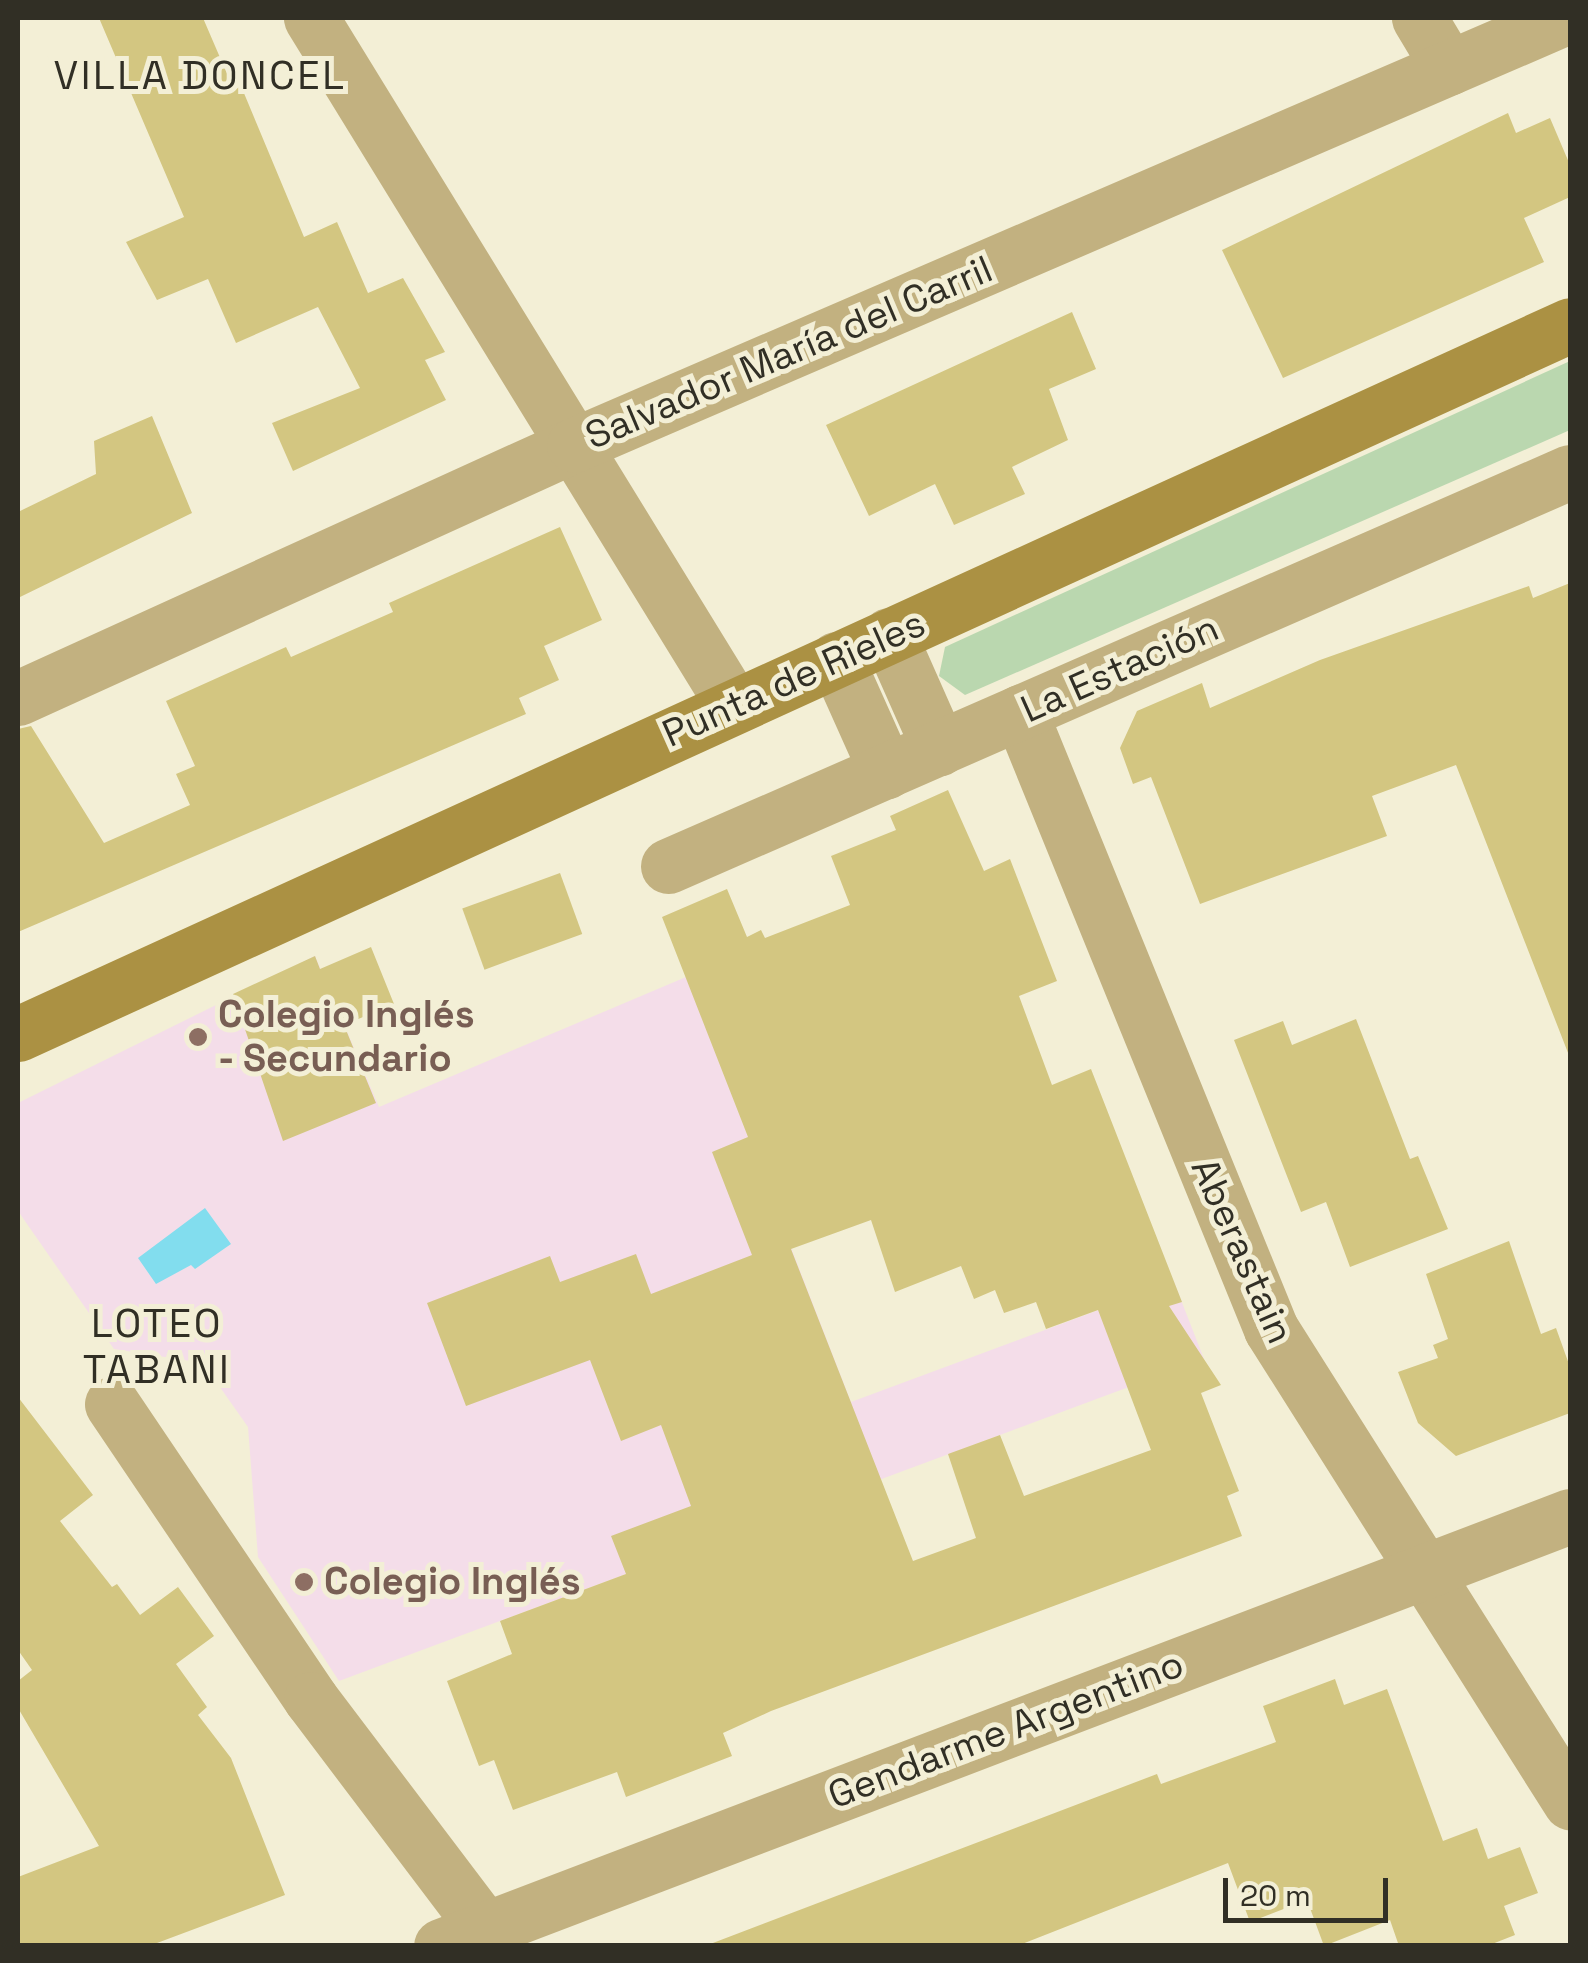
<!DOCTYPE html>
<html>
<head>
<meta charset="utf-8">
<style>
	body { margin:0 }
	#map { position:relative; width:1588px; height:1963px; overflow:hidden; background:#f3efd6; font-family:"Space Grotesk",sans-serif }
	div>[style] { position:absolute }
	[style*='--x'] { left:calc(var(--x)*1px); top:calc(var(--y)*1px); width:calc(var(--w)*1px); rotate:calc(var(--a)*1deg) }
	.education>* { inset:0; background:#f4dde9 }
	.green>* { inset:0; background:#bad7af }
	.water>* { inset:0; background:#82ddee }
	.building>* { inset:0; background:#d3c681; transform-origin:0 0 }
	.street>* { height:55px; margin:-27.5px; padding:0 27.5px; transform-origin:27.5px; border-radius:27.5px; background:#c2b180 }
	.secondary>* { height:55px; margin:-27.5px; padding:0 27.5px; transform-origin:27.5px; border-radius:27.5px; background:#ab9143 }
	.dots>* { width:28px; height:28px; translate:-50% -50%; box-sizing:border-box; border:5px solid #f3efd6; border-radius:50% }
	span { translate:-50% -50%; white-space:nowrap; text-align:center; line-height:1.15; -webkit-text-stroke:10px #f3efd6; paint-order:stroke }
	.street-label { font-size:38px; color:#312f25 }
	.education-label { font-size:38px; color:#785e54; font-weight:700 }
	.left { translate:0 -50%; text-align:left }
	.neighbourhood-label { font-size:40px; color:#312f25; letter-spacing:2.5px }
	.frame { position:absolute; inset:0; border:20px solid #312f25; pointer-events:none }
	.scale { position:absolute; left:1223px; top:1878px; width:165px; height:45px; box-sizing:border-box; border:5px solid #312f25; border-top:0; padding-left:12px; font-size:30px; line-height:35px; white-space:nowrap; color:#312f25; -webkit-text-stroke:8px #f3efd6; paint-order:stroke }
</style>
</head>
<body>
<div id="map">
	<div class="education">
		<i style="clip-path:polygon(315px 956px,379px 1107px,686px 977px,851px 1402px,1174px 1282px,1204px 1359px,339px 1681px,258px 1557px,248px 1427px,203px 1363px,114px 1349px,18px 1211px,18px 1103px)"></i>
	</div>
	<div class="green">
		<i style="clip-path:polygon(1570px 361px,1570px 430px,965px 695px,939px 676px,945px 647px)"></i>
	</div>
	<div class="water">
		<i style="clip-path:polygon(205px 1208px,231px 1244px,195px 1269px,191px 1265px,156px 1284px,138px 1258px)"></i>
	</div>
	<div class="building">
		<i style="clip-path:polygon(99px 18px,203px 18px,234px 90px,241px 86px,304px 237px,337px 222px,368px 293px,403px 278px,445px 352px,425px 360px,446px 400px,293px 471px,272px 423px,360px 388px,318px 307px,236px 343px,208px 279px,157px 300px,126px 242px,184px 217px)"></i>
		<i style="clip-path:polygon(1508px 113px,1516px 133px,1550px 118px,1570px 165px,1570px 197px,1524px 218px,1544px 262px,1283px 378px,1222px 250px)"></i>
		<i style="clip-path:polygon(1072px 312px,1096px 369px,1049px 389px,1068px 440px,1012px 467px,1025px 494px,954px 525px,935px 484px,869px 516px,826px 425px)"></i>
		<i style="clip-path:polygon(152px 416px,192px 513px,18px 598px,18px 512px,96px 474px,94px 441px)"></i>
		<i style="clip-path:polygon(560px 527px,602px 620px,544px 646px,559px 680px,519px 698px,526px 714px,18px 932px,18px 729px,31px 726px,104px 843px,190px 805px,176px 774px,195px 766px,166px 701px,286px 647px,291px 657px,393px 612px,389px 603px)"></i>
		<i style="clip-path:polygon(1570px 583px,1570px 1058px,1456px 765px,1372px 796px,1387px 836px,1200px 904px,1151px 777px,1133px 784px,1120px 748px,1137px 711px,1202px 683px,1210px 708px,1320px 660px,1529px 586px,1533px 598px)"></i>
		<i style="clip-path:polygon(evenodd,948px 790px,984px 871px,1010px 859px,1057px 981px,1019px 996px,1052px 1085px,1091px 1069px,1182px 1302px,1169px 1306px,1221px 1385px,1201px 1393px,1239px 1491px,1227px 1496px,1242px 1536px,771px 1711px,723px 1733px,732px 1756px,626px 1797px,617px 1772px,513px 1810px,494px 1760px,479px 1766px,447px 1681px,512px 1654px,500px 1621px,626px 1574px,611px 1536px,691px 1506px,661px 1425px,621px 1441px,590px 1360px,466px 1406px,427px 1303px,550px 1256px,560px 1282px,636px 1254px,651px 1294px,752px 1255px,712px 1152px,748px 1137px,662px 917px,727px 889px,747px 937px,761px 930px,765px 938px,850px 905px,831px 856px,896px 830px,890px 816px,948px 790px,871px 1220px,895px 1292px,961px 1266px,974px 1299px,995px 1290px,1004px 1313px,1036px 1302px,1046px 1329px,1098px 1310px,1151px 1450px,1024px 1496px,1000px 1435px,948px 1454px,976px 1538px,913px 1561px,791px 1249px,871px 1220px)"></i>
		<i style="left:560px;top:873px;width:65px;height:104px;rotate:70deg"></i>
		<i style="clip-path:polygon(371px 947px,394px 1004px,344px 1025px,376px 1103px,283px 1141px,233px 994px,315px 956px,320px 969px)"></i>
		<i style="clip-path:polygon(1356px 1019px,1410px 1159px,1418px 1156px,1448px 1229px,1350px 1267px,1326px 1202px,1301px 1212px,1234px 1040px,1283px 1021px,1292px 1045px)"></i>
		<i style="clip-path:polygon(1509px 1241px,1541px 1334px,1556px 1328px,1570px 1367px,1570px 1413px,1456px 1456px,1418px 1423px,1398px 1372px,1438px 1358px,1433px 1345px,1448px 1339px,1426px 1274px)"></i>
		<i style="clip-path:polygon(18px 1397px,93px 1495px,60px 1521px,112px 1587px,117px 1584px,140px 1615px,178px 1587px,214px 1636px,176px 1664px,207px 1707px,198px 1715px,231px 1758px,285px 1895px,149px 1946px,18px 1946px,18px 1877px,99px 1846px,18px 1708px,18px 1681px,32px 1670px,18px 1650px)"></i>
		<i style="clip-path:polygon(1335px 1679px,1344px 1705px,1387px 1689px,1443px 1841px,1477px 1828px,1488px 1859px,1520px 1847px,1538px 1893px,1504px 1906px,1515px 1935px,1487px 1946px,1399px 1946px,1390px 1920px,1324px 1946px,1307px 1900px,1250px 1922px,1228px 1863px,1017px 1946px,705px 1946px,1157px 1774px,1161px 1784px,1276px 1742px,1263px 1706px)"></i>
	</div>
	<div class="street">
		<i style="--x:311;--y:18;--w:808;--a:58.42"></i>
		<i style="--x:1419;--y:18;--w:58;--a:59"></i>
		<i style="--x:889;--y:635;--w:124;--a:66.1"></i>
		<i style="--x:836;--y:659;--w:123;--a:65.9"></i>
		<i style="--x:18;--y:698;--w:611;--a:-24.47"></i>
		<i style="--x:574;--y:445;--w:1078;--a:-23.33"></i>
		<i style="--x:1020;--y:712;--w:666;--a:67.86"></i>
		<i style="--x:1271;--y:1329;--w:560;--a:57.7"></i>
		<i style="--x:668;--y:866;--w:984;--a:-23.6"></i>
		<i style="--x:112;--y:1404;--w:356;--a:56"></i>
		<i style="--x:311;--y:1699;--w:310;--a:52.9"></i>
		<i style="--x:441;--y:1946;--w:1208;--a:-20.85"></i>
	</div>
	<div class="secondary">
		<i style="--x:18;--y:1034;--w:1706;--a:-24.55"></i>
	</div>
	<div class="dots">
		<i style="left:198px;top:1037px;background:#8d6e63"></i>
		<i style="left:304px;top:1582px;background:#8d6e63"></i>
	</div>
	<div class="street-label">
		<span style="left:789px;top:353px;rotate:-23deg">Salvador María del Carril</span>
		<span style="left:1120px;top:669px;rotate:-24deg">La Estación</span>
		<span style="left:794px;top:679px;rotate:-24deg">Punta de Rieles</span>
		<span style="left:1242px;top:1251px;rotate:66deg">Aberastain</span>
		<span style="left:1006px;top:1730px;rotate:-21deg">Gendarme Argentino</span>
	</div>
	<div class="education-label">
		<span class="left" style="left:218px;top:1037px">Colegio Inglés<br>- Secundario</span>
		<span class="left" style="left:324px;top:1582px">Colegio Inglés</span>
	</div>
	<div class="neighbourhood-label">
		<span style="left:200px;top:76px">VILLA DONCEL</span>
		<span style="left:157px;top:1347px">LOTEO<br>TABANI</span>
	</div>
	<div class="frame"></div>
	<div class="scale">20 m</div>
</div>
</body>
</html>
